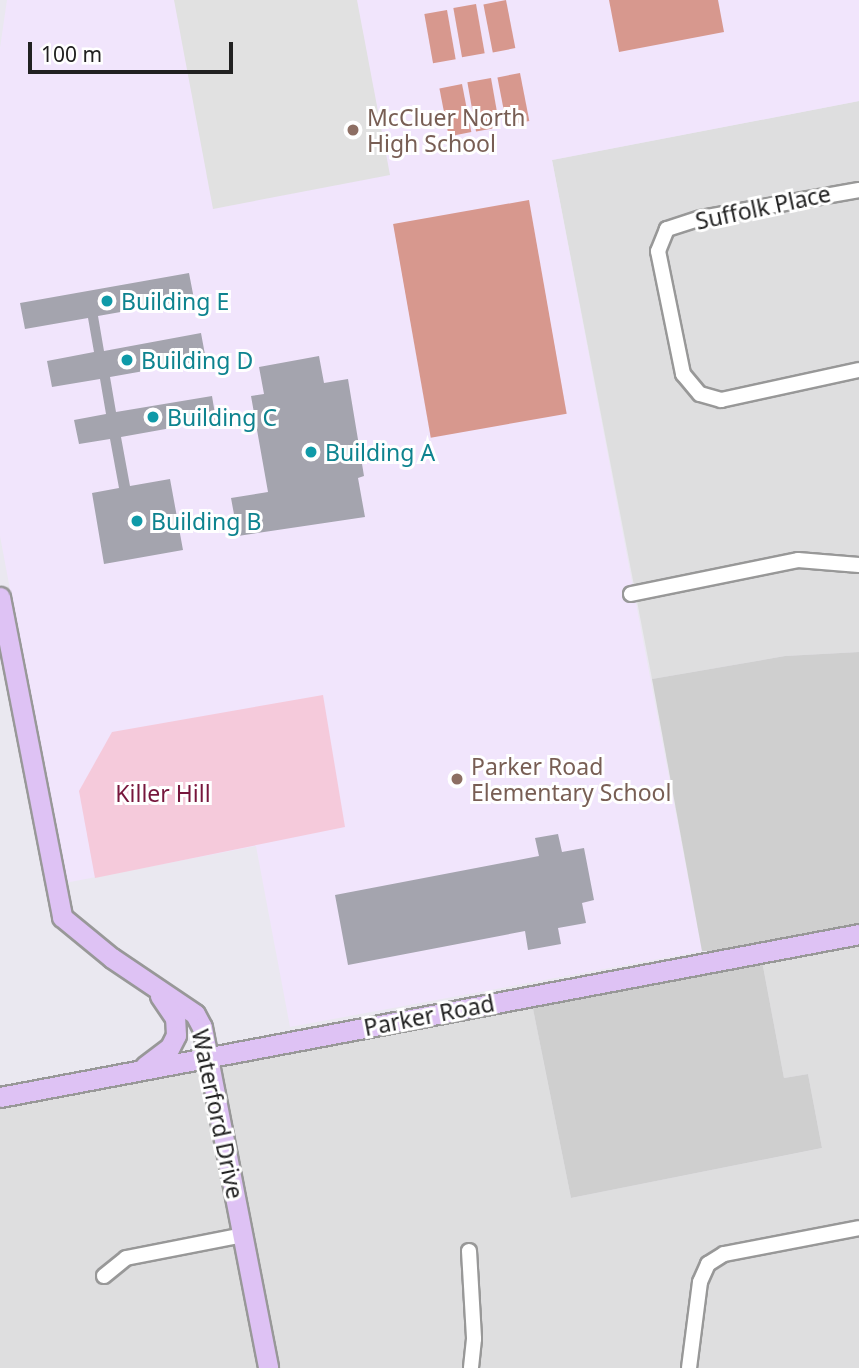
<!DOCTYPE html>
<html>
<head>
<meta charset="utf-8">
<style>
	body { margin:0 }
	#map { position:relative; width:859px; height:1368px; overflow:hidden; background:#eae8f0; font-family:"Noto Sans",sans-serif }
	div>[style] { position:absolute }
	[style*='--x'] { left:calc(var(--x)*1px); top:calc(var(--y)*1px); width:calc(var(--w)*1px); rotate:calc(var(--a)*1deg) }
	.residential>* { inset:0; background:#dededf }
	.education>* { inset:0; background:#f1e5fc }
	.religious>* { inset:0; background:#cfcfcf }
	.park>* { inset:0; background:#f5cadb }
	.pitch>* { inset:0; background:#d7988e; transform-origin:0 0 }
	.parking>* { inset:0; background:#e1e1e1 }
	.building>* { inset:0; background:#a4a4ae }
	.roads { filter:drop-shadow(2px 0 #989898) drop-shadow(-2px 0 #989898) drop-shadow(0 2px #989898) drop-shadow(0 -2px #989898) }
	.street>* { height:14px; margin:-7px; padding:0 7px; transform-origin:7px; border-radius:7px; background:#fff }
	.secondary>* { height:19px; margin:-9.5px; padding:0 9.5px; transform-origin:9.5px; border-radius:9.5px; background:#dec2f4 }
	.dots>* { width:19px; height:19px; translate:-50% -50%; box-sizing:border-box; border:4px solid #fff; border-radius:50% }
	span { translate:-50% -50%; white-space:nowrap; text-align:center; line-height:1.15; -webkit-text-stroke:6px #fff; paint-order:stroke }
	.education-label { font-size:23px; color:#785e54 }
	.left { translate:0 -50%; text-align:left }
	.street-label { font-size:23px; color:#212121 }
	.culture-label { font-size:23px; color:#0d838f }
	.park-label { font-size:23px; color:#77173d }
	.scale { position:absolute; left:28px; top:42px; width:205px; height:32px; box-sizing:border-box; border:4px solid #212121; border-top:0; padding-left:9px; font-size:21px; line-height:24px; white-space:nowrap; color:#212121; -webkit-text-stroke:5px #fff; paint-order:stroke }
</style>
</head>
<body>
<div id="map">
	<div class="residential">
		<i style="clip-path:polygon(859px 101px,859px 652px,785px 656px,652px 679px,552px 160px)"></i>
		<i style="clip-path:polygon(859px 942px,859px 1368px,0 1368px,0 1105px,532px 1004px,571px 1198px,822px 1148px,808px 1074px,784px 1078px,762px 961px)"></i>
	</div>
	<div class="education">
		<i style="clip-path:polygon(7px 0,859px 0,859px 101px,552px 160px,702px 951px,290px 1027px,256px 846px,65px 883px,0 536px,0 48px)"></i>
	</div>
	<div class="religious">
		<i style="clip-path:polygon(859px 652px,859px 925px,726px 951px,702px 951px,652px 679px,785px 656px)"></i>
		<i style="clip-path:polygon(762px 961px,784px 1078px,808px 1074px,822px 1148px,571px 1198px,532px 1004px)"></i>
	</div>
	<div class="park">
		<i style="clip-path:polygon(323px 695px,345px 827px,95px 878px,79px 791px,112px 732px)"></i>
	</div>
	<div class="pitch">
		<i style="left:506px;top:0;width:49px;height:23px;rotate:79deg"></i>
		<i style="clip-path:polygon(609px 0,718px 0,724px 32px,619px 52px)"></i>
		<i style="left:476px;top:4px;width:50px;height:23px;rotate:80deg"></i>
		<i style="left:447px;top:10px;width:50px;height:23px;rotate:80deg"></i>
		<i style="left:520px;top:73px;width:49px;height:23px;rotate:79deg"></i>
		<i style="left:491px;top:78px;width:50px;height:24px;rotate:80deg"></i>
		<i style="left:462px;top:84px;width:49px;height:23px;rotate:79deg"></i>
		<i style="left:529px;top:200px;width:217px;height:138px;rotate:80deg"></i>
	</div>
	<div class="parking">
		<i style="clip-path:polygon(174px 0,357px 0,390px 175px,213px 209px)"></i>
	</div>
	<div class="building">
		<i style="clip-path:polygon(189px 273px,194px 299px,98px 316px,104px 351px,201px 333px,206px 360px,110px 377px,116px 412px,212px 396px,216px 420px,121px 437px,130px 486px,170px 479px,183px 550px,104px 564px,92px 493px,119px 488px,110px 439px,79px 444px,74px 420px,106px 414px,100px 379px,52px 387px,47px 361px,94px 352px,88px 318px,25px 329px,20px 303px)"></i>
		<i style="clip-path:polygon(319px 356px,324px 383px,348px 379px,364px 476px,358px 478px,365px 517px,238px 536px,231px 498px,268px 492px,251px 396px,264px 394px,259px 367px)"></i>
		<i style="clip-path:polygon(558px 834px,562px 852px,584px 848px,594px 900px,582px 903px,586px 923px,558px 928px,561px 944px,528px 950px,525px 931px,348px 965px,335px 895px,539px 856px,535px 838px)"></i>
	</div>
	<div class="roads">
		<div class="street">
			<i style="--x:859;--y:190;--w:160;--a:170"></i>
			<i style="--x:701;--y:218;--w:36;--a:162"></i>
			<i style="--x:667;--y:229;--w:24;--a:112"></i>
			<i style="--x:658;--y:251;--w:126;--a:78.5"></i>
			<i style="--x:683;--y:374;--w:26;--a:50"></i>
			<i style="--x:700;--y:394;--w:22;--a:16"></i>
			<i style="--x:721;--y:400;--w:141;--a:-12.3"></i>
			<i style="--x:631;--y:594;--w:170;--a:-11.5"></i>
			<i style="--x:798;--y:560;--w:61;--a:4.7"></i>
			<i style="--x:469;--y:1251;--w:88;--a:86.7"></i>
			<i style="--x:474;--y:1339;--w:29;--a:96"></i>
			<i style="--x:104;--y:1276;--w:28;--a:-39"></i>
			<i style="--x:126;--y:1258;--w:119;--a:-11.1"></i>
			<i style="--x:689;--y:1368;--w:87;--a:-82.7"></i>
			<i style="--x:700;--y:1282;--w:20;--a:-66"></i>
			<i style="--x:708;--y:1264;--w:19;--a:-32"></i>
			<i style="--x:724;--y:1254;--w:137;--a:-10.9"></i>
		</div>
		<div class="secondary">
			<i style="--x:0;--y:597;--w:326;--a:79"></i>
			<i style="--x:62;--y:917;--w:65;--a:39.4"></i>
			<i style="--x:112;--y:958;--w:100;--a:34"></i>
			<i style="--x:195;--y:1014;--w:15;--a:62"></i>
			<i style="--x:202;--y:1027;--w:347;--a:79"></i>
			<i style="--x:145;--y:1066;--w:31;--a:-37"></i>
			<i style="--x:170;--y:1047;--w:13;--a:-63"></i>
			<i style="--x:176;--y:1035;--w:17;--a:-93"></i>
			<i style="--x:175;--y:1018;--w:27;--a:-124"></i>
			<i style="--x:0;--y:1097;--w:874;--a:-10.74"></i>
		</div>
	</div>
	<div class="dots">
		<i style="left:353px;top:130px;background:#8d6e63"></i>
		<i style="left:107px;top:301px;background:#0f9aa8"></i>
		<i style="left:127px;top:360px;background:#0f9aa8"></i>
		<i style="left:153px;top:417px;background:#0f9aa8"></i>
		<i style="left:311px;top:452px;background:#0f9aa8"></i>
		<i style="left:137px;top:521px;background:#0f9aa8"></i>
		<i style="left:457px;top:779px;background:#8d6e63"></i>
	</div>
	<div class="education-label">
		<span class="left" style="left:367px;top:130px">McCluer North<br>High School</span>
		<span class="left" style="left:471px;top:779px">Parker Road<br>Elementary School</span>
	</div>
	<div class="street-label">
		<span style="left:763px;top:207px;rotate:-12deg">Suffolk Place</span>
		<span style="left:429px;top:1015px;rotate:-11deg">Parker Road</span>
		<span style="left:218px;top:1114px;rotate:78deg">Waterford Drive</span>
	</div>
	<div class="culture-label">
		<span class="left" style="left:121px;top:301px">Building E</span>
		<span class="left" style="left:141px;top:360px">Building D</span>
		<span class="left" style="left:167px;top:417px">Building C</span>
		<span class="left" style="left:325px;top:452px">Building A</span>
		<span class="left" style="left:151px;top:521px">Building B</span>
	</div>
	<div class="park-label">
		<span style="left:163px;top:793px">Killer Hill</span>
	</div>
	<div class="scale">100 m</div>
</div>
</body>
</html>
